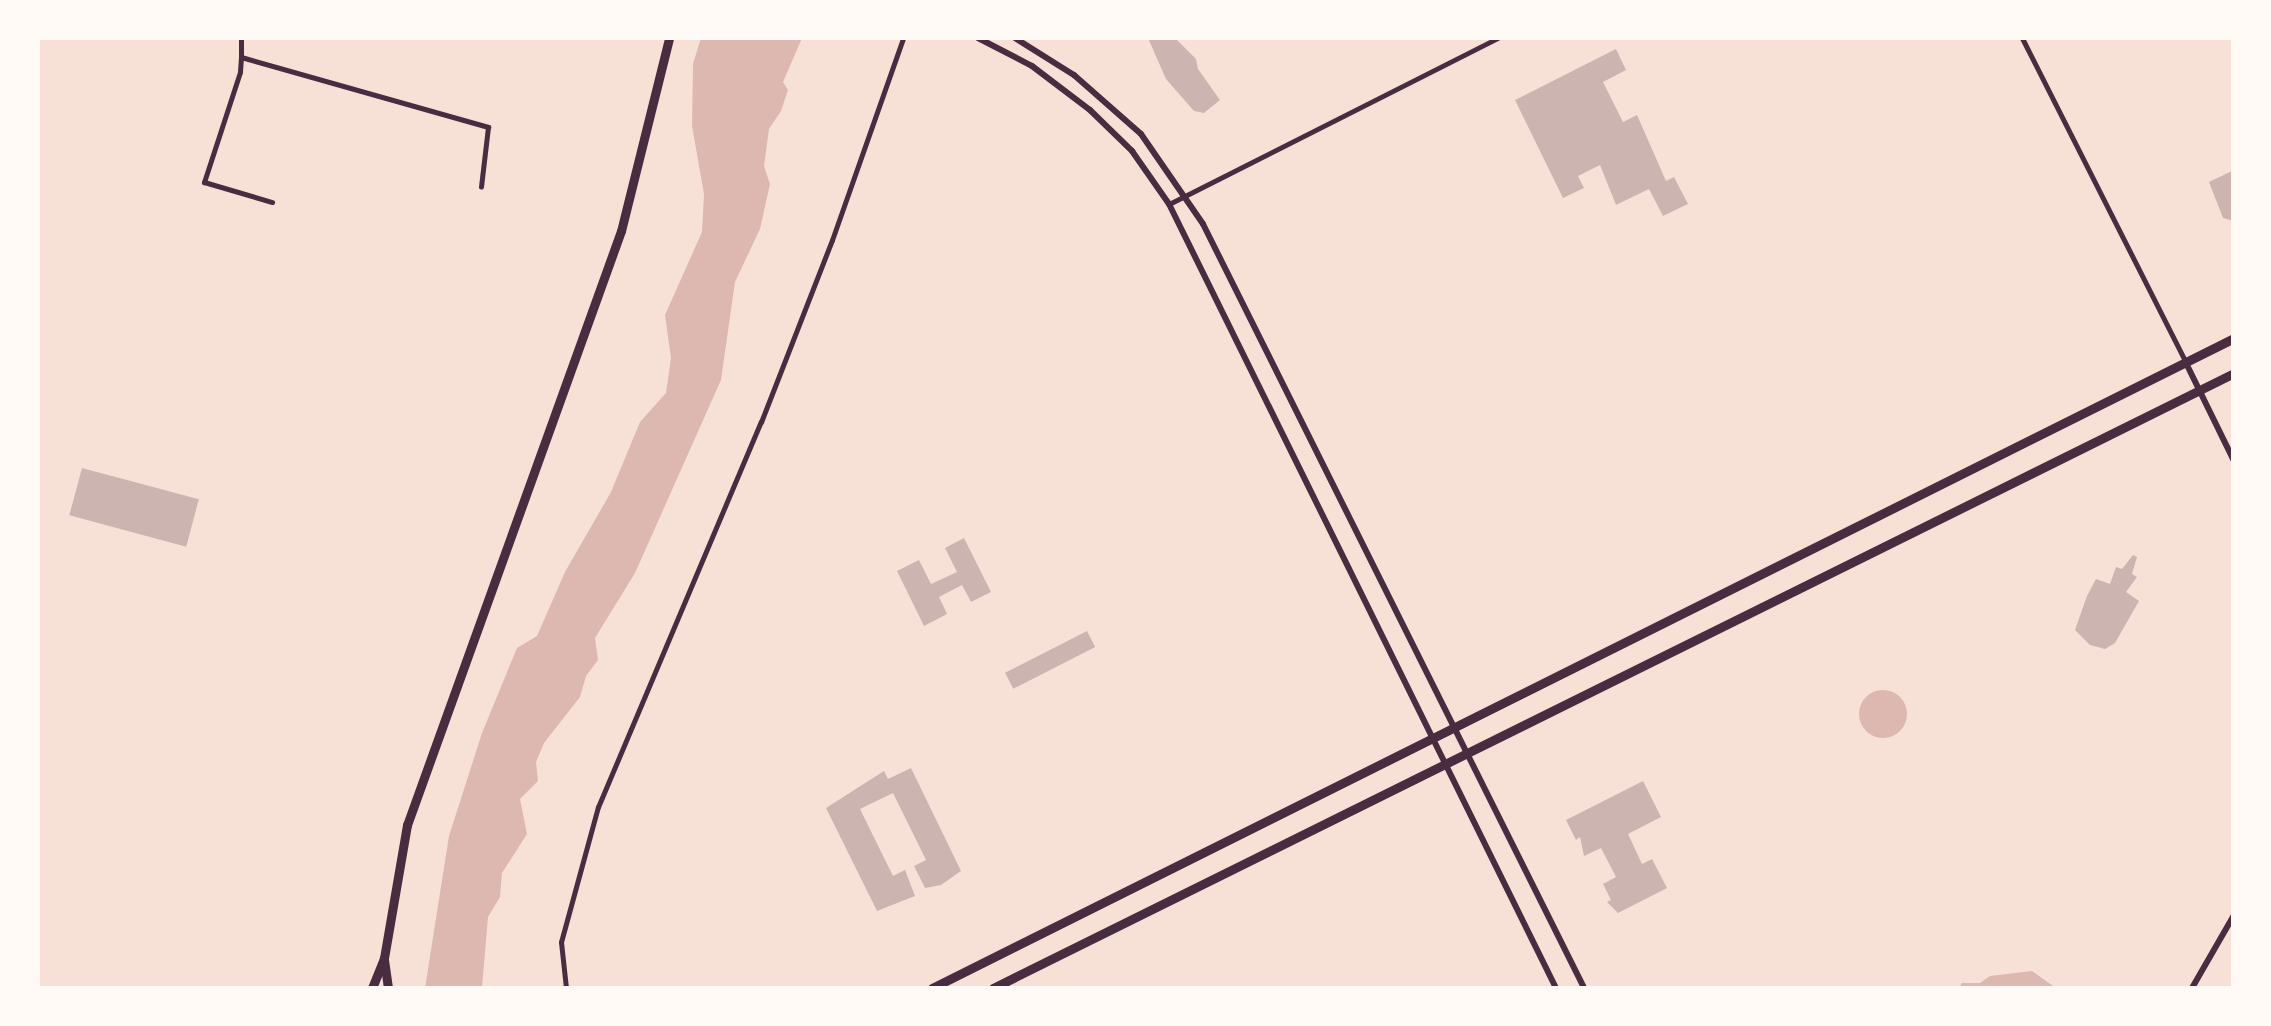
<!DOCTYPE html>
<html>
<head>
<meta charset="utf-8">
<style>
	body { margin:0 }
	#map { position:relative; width:2271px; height:1026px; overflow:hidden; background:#f7e1d7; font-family:"Noto Sans",sans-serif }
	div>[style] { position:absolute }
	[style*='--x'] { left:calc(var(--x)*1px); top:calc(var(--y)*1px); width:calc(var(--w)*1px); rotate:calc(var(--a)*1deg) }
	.water>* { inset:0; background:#dcb8b0 }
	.round { border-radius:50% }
	.building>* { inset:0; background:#ccb4b1; transform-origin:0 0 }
	.minor>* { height:5px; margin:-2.5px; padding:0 2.5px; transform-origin:2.5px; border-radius:2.5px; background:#4a2c40 }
	.tertiary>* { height:6px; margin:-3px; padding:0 3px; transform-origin:3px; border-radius:3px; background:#4a2c40 }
	.primary>* { height:9px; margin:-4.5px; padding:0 4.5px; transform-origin:4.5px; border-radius:4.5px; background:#4a2c40 }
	span { translate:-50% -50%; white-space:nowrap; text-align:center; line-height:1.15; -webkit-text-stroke:10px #fffaf5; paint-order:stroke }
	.frame { position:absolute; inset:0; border:40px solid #fffaf5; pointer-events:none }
</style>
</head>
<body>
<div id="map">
	<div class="water">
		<i style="clip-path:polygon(701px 38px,802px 38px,783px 82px,788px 90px,781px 111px,769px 129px,764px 166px,770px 184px,760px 229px,735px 282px,721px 380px,635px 573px,595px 638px,598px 660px,586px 676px,580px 697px,544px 743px,536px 762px,538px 781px,520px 799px,527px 834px,502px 873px,500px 897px,488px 917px,482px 988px,425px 988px,449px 836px,482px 733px,517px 648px,537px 636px,565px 572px,611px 492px,640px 422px,666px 393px,671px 358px,665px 315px,702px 232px,704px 194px,692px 126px,693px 64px)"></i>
		<i class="round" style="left:1859px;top:690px;width:48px;height:48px"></i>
		<i style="clip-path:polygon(2032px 971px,2056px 988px,1959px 988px,1962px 983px,1980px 983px,1990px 976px)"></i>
	</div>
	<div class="building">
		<i style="clip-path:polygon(1148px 38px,1175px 38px,1196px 59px,1198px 69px,1220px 100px,1204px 113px,1194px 111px,1166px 79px)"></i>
		<i style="clip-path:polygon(1616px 49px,1626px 70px,1603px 82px,1623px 122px,1637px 115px,1666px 181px,1674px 177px,1688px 204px,1663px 216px,1649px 189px,1616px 205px,1600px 165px,1578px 176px,1584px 188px,1563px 198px,1515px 100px)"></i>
		<i style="clip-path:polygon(2234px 170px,2234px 221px,2223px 218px,2209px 182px)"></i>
		<i style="left:82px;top:468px;width:121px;height:49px;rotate:15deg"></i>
		<i style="clip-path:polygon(964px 538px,991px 592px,971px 602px,962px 585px,939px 597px,947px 614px,924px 626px,897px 571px,919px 560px,931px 584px,957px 572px,945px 548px)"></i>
		<i style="clip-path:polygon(2133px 555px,2137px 557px,2132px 574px,2137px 577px,2126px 592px,2139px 601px,2115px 643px,2105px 649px,2090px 645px,2075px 630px,2087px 596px,2096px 579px,2110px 584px,2116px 567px,2122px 569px)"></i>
		<i style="left:1087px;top:631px;width:18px;height:92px;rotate:63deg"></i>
		<i style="clip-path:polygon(911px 768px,961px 871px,941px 885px,925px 888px,914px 866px,926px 860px,893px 793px,860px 809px,893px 876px,905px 870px,915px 896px,877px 911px,826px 808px,884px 771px,888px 779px)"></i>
		<i style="clip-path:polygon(1643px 781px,1661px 817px,1628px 834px,1642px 864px,1652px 859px,1667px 888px,1618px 913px,1607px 902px,1611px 900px,1603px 884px,1616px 877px,1601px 848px,1584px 856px,1580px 837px,1576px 840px,1566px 820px)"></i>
	</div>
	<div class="minor">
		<i style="--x:241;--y:38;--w:19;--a:90"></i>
		<i style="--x:241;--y:57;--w:257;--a:15.8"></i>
		<i style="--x:488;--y:127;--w:60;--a:96.7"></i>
		<i style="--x:2022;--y:38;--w:362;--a:63.2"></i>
		<i style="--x:241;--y:57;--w:15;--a:94"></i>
		<i style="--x:240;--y:72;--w:116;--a:108.1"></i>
		<i style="--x:204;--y:182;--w:71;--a:16.4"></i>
		<i style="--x:1169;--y:204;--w:369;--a:-26.8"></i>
		<i style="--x:566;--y:988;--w:46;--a:-96.2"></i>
		<i style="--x:561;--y:942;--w:140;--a:-74.7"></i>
		<i style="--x:598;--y:807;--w:418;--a:-67.1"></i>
		<i style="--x:761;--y:422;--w:195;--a:-68.7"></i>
		<i style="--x:832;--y:240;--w:214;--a:-70.6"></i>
	</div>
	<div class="tertiary">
		<i style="--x:978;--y:38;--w:61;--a:27.4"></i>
		<i style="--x:1032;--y:66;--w:73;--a:37.2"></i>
		<i style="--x:1090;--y:110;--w:59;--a:44.3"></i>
		<i style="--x:1132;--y:151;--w:65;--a:55.1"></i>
		<i style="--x:1169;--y:204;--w:874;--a:63.73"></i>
		<i style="--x:1015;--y:38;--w:70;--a:32.1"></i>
		<i style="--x:1074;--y:75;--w:89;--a:41.4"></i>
		<i style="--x:1141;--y:134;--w:109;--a:55.4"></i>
		<i style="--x:1203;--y:224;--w:854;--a:63.49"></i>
		<i style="--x:2186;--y:363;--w:109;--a:63.9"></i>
		<i style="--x:2192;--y:988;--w:84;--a:-60.1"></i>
	</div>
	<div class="primary">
		<i style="--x:372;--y:988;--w:31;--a:-68"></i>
		<i style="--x:388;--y:988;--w:30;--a:-98"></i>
		<i style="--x:384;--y:958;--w:135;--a:-80.2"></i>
		<i style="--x:407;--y:825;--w:631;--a:-70.19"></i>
		<i style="--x:621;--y:231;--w:199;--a:-76"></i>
		<i style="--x:932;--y:988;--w:1455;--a:-26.53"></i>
		<i style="--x:993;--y:988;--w:1385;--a:-26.36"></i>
	</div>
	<div class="frame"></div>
</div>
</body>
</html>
